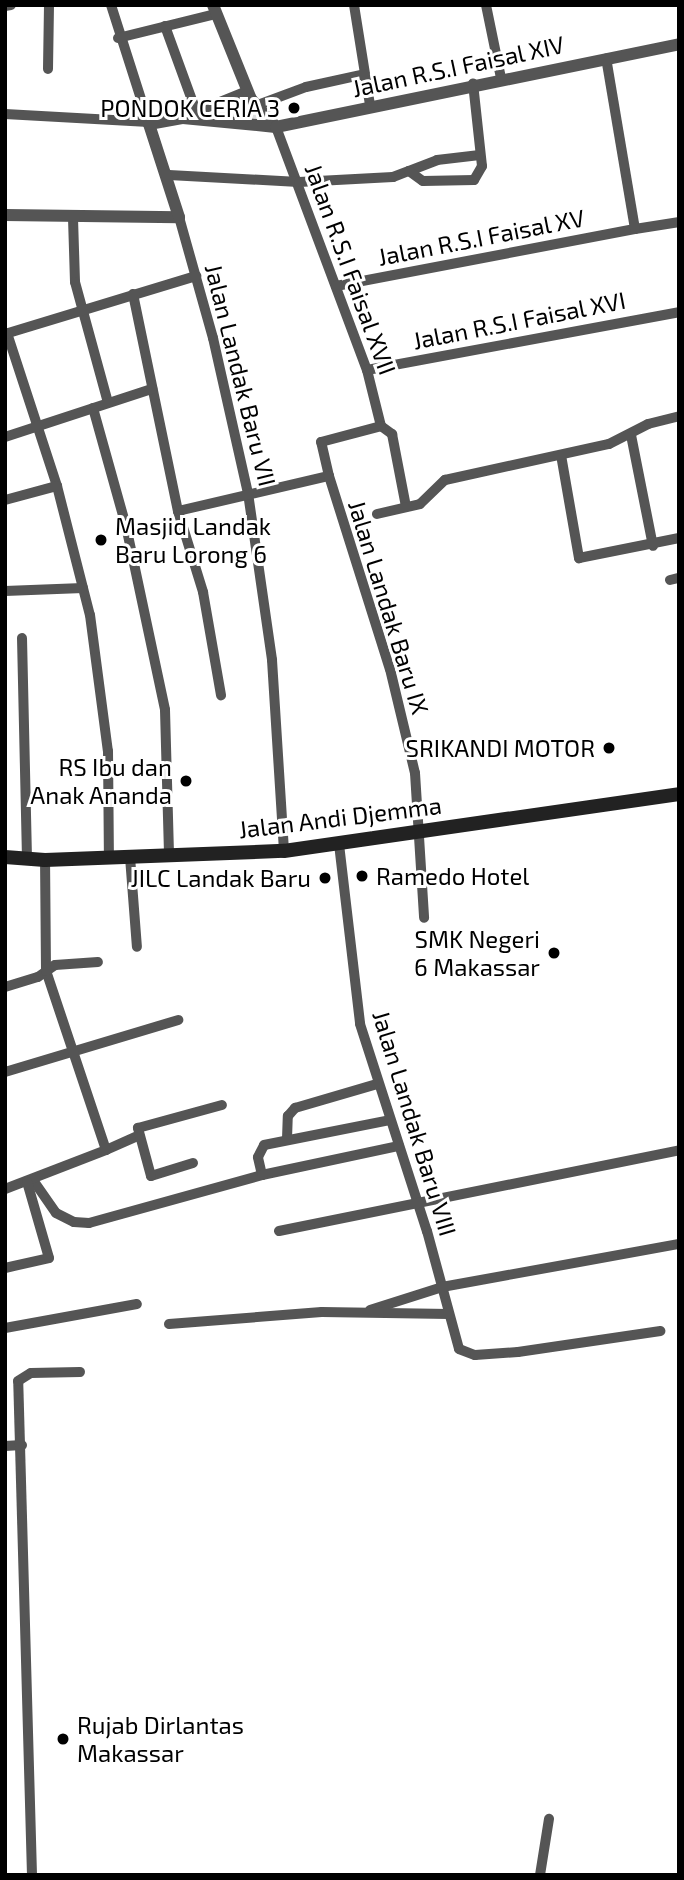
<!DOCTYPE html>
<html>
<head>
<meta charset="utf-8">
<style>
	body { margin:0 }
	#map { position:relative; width:684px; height:1880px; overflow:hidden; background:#fff; font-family:"Exo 2",sans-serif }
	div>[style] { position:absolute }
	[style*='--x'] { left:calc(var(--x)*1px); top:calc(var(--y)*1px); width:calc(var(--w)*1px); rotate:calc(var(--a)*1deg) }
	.green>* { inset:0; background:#dcdcdc }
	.minor>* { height:10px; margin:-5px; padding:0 5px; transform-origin:5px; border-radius:5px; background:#555 }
	.tertiary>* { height:12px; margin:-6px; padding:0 6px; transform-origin:6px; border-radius:6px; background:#555 }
	.secondary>* { height:14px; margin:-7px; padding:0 7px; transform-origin:7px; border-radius:7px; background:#222 }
	.dots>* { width:19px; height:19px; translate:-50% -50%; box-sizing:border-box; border:4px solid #fff; border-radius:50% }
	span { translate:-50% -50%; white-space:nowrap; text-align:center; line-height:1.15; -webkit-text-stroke:6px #fff; paint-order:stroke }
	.street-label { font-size:24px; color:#000 }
	.poi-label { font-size:24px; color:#000 }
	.right { translate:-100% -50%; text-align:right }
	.left { translate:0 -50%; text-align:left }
	.frame { position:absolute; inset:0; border:7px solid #000; pointer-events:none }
</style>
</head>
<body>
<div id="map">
	<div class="green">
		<i style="clip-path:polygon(244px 96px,260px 121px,199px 114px)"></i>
	</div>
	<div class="minor">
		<i style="--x:111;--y:5;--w:125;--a:72.3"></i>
		<i style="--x:354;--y:5;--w:101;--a:80.9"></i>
		<i style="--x:486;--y:5;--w:75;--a:78.4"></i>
		<i style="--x:5;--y:6;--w:6;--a:-9"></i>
		<i style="--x:165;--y:26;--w:90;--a:70"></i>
		<i style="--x:118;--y:38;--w:101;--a:-13.8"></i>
		<i style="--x:48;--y:69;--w:64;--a:-89.1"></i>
		<i style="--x:255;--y:106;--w:54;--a:-20.4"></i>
		<i style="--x:306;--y:87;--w:60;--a:-12.4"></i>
		<i style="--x:193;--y:113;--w:58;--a:-22.2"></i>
		<i style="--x:5;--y:114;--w:144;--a:3.2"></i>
		<i style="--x:276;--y:127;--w:259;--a:69.5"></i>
		<i style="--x:367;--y:370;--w:58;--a:76"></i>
		<i style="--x:409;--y:171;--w:30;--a:-21"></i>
		<i style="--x:437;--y:160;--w:43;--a:-6.6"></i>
		<i style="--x:169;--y:175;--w:130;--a:3.1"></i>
		<i style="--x:299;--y:182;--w:94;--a:-3"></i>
		<i style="--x:393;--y:177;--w:17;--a:-21"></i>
		<i style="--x:409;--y:171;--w:17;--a:36"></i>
		<i style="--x:423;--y:181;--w:51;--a:-1.1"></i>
		<i style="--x:474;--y:180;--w:16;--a:-60"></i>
		<i style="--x:482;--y:166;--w:83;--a:-96.2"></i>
		<i style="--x:179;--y:217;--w:126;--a:74.3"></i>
		<i style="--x:213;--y:338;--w:159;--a:77.3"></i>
		<i style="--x:248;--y:493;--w:169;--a:81.8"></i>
		<i style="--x:272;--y:660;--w:191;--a:86.4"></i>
		<i style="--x:73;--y:218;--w:64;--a:88.2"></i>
		<i style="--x:75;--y:282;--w:125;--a:74.7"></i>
		<i style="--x:635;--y:229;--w:45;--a:-9"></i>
		<i style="--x:336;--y:286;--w:304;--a:-10.8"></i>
		<i style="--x:635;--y:229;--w:173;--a:-99.6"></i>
		<i style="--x:133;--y:294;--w:222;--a:78.3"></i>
		<i style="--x:178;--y:511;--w:85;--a:72.8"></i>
		<i style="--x:203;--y:592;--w:105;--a:80.1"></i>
		<i style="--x:7;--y:333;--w:161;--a:71.9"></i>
		<i style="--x:57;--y:486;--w:133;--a:75.7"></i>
		<i style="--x:90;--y:615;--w:137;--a:82.5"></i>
		<i style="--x:108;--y:751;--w:107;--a:89.5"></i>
		<i style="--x:5;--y:334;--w:200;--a:-16.9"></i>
		<i style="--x:367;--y:370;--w:317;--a:-10.5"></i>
		<i style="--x:93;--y:408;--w:123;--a:74.4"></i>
		<i style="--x:126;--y:526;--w:188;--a:78"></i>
		<i style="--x:165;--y:710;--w:145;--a:88.4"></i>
		<i style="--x:381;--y:426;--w:14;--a:36"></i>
		<i style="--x:392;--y:434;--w:74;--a:79.1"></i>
		<i style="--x:631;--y:435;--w:113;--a:78.8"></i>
		<i style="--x:5;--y:437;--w:155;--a:-18.1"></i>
		<i style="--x:561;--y:455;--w:105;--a:80.1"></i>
		<i style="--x:579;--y:558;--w:102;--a:-11.3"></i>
		<i style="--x:329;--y:476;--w:35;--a:-103"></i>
		<i style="--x:321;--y:442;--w:62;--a:-14.9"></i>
		<i style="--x:5;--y:500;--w:54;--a:-15.1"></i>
		<i style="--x:178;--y:511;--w:155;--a:-13.1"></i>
		<i style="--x:329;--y:476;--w:202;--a:72.5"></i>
		<i style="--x:390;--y:669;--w:107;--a:76.5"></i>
		<i style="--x:415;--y:773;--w:145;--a:86.4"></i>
		<i style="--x:377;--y:514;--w:44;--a:-13.1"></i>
		<i style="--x:420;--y:504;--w:35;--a:-44"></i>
		<i style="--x:445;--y:480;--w:168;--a:-12.4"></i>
		<i style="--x:609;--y:444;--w:44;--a:-27.1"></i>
		<i style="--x:648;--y:424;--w:32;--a:-14"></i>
		<i style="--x:670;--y:580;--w:9;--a:-13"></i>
		<i style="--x:5;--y:591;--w:78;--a:-2.2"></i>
		<i style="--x:22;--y:638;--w:220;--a:88.7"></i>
		<i style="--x:339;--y:844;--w:181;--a:83.3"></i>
		<i style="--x:360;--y:1024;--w:218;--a:72.1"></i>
		<i style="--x:427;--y:1231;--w:122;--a:74.8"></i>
		<i style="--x:459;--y:1349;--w:17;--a:21"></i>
		<i style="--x:475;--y:1355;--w:43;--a:-4"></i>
		<i style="--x:518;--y:1352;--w:144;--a:-8.4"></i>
		<i style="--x:130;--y:857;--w:90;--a:85.6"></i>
		<i style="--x:5;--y:987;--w:34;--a:-17"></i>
		<i style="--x:38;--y:977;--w:21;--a:-35"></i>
		<i style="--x:55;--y:965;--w:43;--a:-4"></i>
		<i style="--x:5;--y:1072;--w:181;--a:-16.7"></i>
		<i style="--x:287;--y:1139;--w:23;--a:-88"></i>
		<i style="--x:288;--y:1116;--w:11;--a:-49"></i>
		<i style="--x:295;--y:1108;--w:85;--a:-16.3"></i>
		<i style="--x:106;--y:1150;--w:36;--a:-24"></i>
		<i style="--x:193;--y:1163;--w:44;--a:162.8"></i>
		<i style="--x:151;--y:1176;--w:50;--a:-105.2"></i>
		<i style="--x:138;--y:1128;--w:87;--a:-15.3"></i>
		<i style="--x:262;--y:1175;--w:18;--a:-103"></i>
		<i style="--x:258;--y:1157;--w:13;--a:-63"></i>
		<i style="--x:264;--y:1145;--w:128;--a:-11.2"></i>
		<i style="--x:33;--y:1180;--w:40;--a:55.1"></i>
		<i style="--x:56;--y:1213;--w:20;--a:27"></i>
		<i style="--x:74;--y:1222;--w:15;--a:4"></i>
		<i style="--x:89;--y:1223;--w:180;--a:-15.5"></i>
		<i style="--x:262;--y:1175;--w:140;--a:-12"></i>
		<i style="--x:5;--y:1189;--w:108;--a:-21.1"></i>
		<i style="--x:106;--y:1150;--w:189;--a:-108.5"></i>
		<i style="--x:46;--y:971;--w:111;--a:-90.5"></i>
		<i style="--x:279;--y:1231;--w:408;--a:-11.4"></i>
		<i style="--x:5;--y:1268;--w:45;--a:-12.8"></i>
		<i style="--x:49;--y:1258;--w:79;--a:-106.1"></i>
		<i style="--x:370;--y:1310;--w:76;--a:-17.7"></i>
		<i style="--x:442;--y:1287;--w:241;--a:-10.3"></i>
		<i style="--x:169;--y:1324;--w:153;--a:-4.5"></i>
		<i style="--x:322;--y:1312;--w:127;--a:0.9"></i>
		<i style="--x:5;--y:1328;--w:134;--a:-10.3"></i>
		<i style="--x:5;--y:1446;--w:17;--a:-3"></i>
		<i style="--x:32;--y:1875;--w:494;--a:-91.6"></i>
		<i style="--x:18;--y:1381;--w:15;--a:-32"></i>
		<i style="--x:31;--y:1373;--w:49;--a:-1.2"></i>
		<i style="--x:540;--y:1875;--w:57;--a:-80.9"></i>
	</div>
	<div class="tertiary">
		<i style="--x:213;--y:5;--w:101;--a:68"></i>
		<i style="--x:251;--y:99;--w:38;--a:48"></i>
		<i style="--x:5;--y:215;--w:174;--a:0.7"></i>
		<i style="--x:179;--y:217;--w:98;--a:-107.9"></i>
		<i style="--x:149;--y:124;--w:35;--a:-10"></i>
		<i style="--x:183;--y:118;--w:93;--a:5.5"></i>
		<i style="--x:276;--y:127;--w:411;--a:-11.6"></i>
	</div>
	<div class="secondary">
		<i style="--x:5;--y:857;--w:40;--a:4.3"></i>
		<i style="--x:45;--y:860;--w:239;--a:-2.2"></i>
		<i style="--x:284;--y:851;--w:399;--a:-8.2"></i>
	</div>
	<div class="dots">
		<i style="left:294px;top:108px;background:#000"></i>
		<i style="left:101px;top:540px;background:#000"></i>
		<i style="left:609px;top:748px;background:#000"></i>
		<i style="left:186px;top:781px;background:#000"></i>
		<i style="left:362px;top:876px;background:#000"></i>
		<i style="left:325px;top:878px;background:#000"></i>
		<i style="left:554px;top:953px;background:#000"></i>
		<i style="left:63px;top:1739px;background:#000"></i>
	</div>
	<div class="street-label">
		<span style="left:458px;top:66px;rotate:-12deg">Jalan R.S.I Faisal XIV</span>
		<span style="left:481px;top:237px;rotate:-11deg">Jalan R.S.I Faisal XV</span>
		<span style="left:351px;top:269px;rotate:70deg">Jalan R.S.I Faisal XVII</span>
		<span style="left:519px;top:320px;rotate:-11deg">Jalan R.S.I Faisal XVI</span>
		<span style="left:241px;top:375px;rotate:76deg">Jalan Landak Baru VII</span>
		<span style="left:389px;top:607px;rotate:73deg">Jalan Landak Baru IX</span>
		<span style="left:340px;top:817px;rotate:-7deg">Jalan Andi Djemma</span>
		<span style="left:415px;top:1123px;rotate:73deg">Jalan Landak Baru VIII</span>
	</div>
	<div class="poi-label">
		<span class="right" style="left:280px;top:108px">PONDOK CERIA 3</span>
		<span class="left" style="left:115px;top:540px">Masjid Landak<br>Baru Lorong 6</span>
		<span class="right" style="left:595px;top:748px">SRIKANDI MOTOR</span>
		<span class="right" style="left:172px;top:781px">RS Ibu dan<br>Anak Ananda</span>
		<span class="left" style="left:376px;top:876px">Ramedo Hotel</span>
		<span class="right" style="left:311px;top:878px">JILC Landak Baru</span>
		<span class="right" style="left:540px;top:953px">SMK Negeri<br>6 Makassar</span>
		<span class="left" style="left:77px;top:1739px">Rujab Dirlantas<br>Makassar</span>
	</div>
	<div class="frame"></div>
</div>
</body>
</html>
